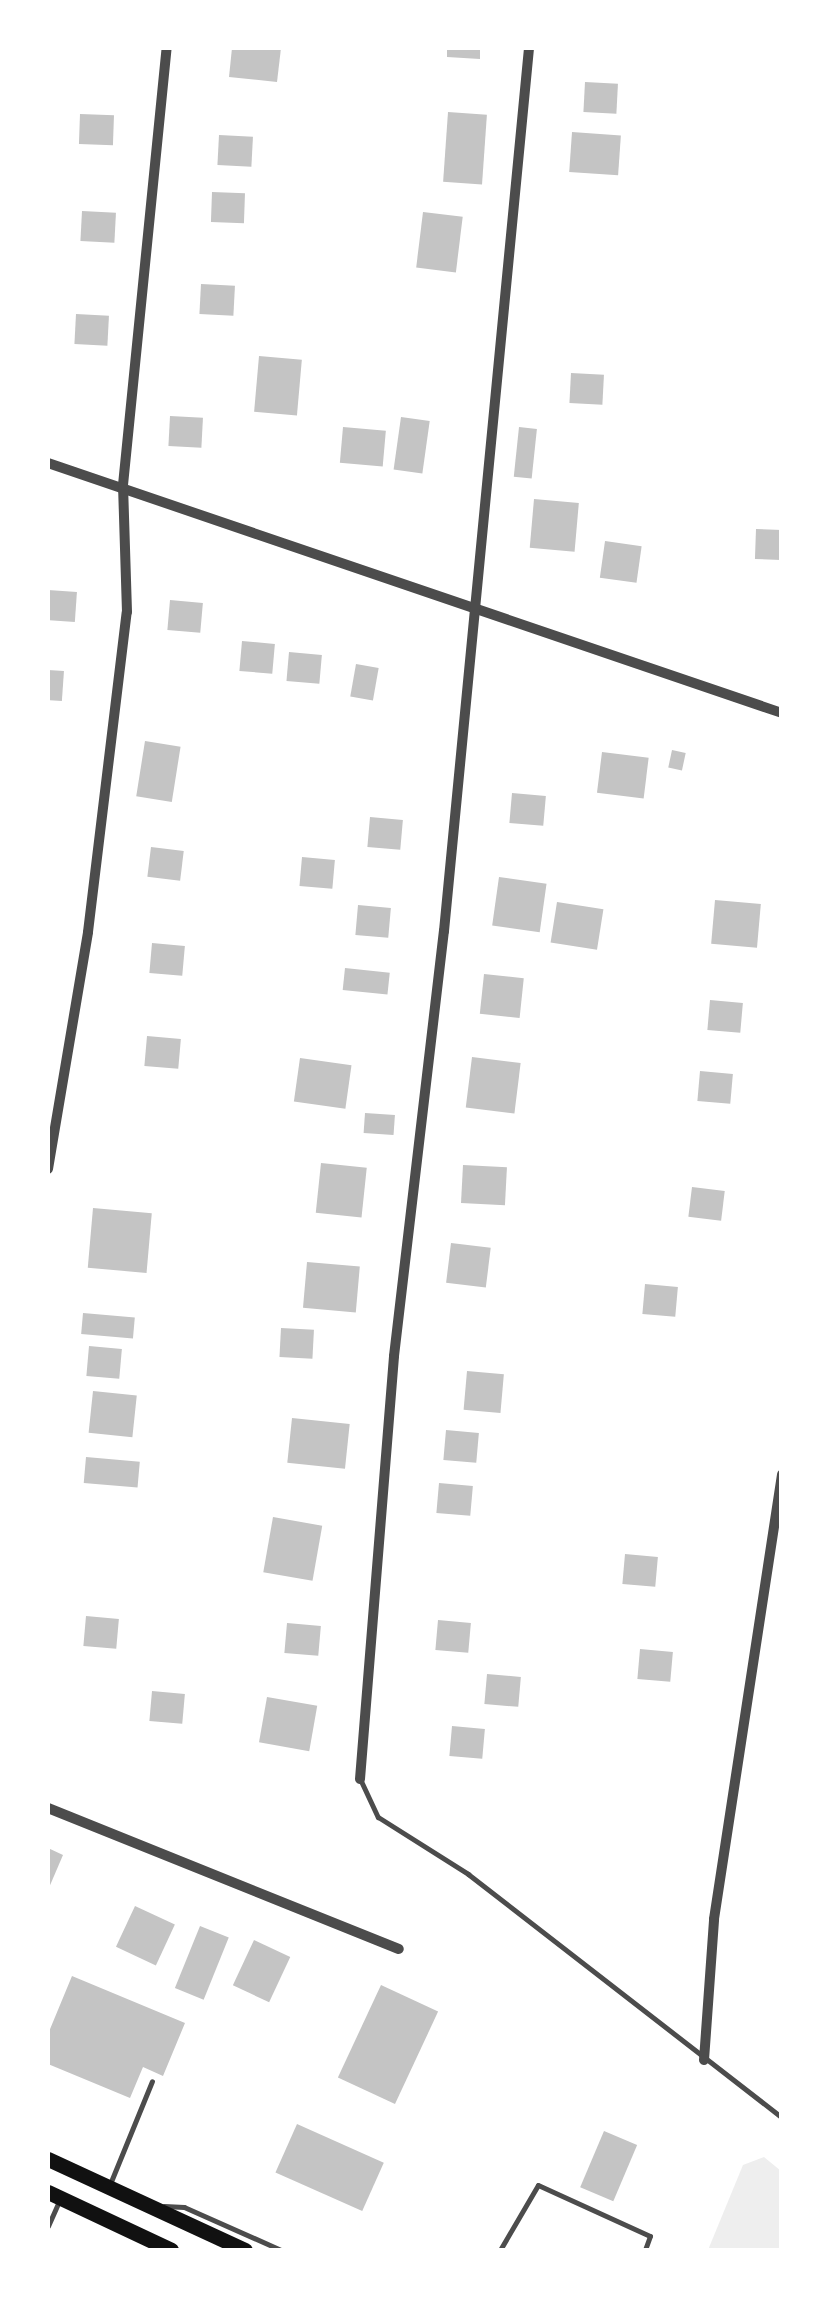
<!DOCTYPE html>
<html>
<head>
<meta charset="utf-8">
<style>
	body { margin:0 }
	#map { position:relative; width:829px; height:2298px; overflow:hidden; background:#fff; font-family:"Sofia Sans Condensed",sans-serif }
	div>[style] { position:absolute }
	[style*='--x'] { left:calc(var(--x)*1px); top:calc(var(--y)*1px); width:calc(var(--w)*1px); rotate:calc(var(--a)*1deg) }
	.green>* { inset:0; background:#eee }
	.building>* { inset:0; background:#c4c4c4; transform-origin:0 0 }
	.service>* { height:5px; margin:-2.5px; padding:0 2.5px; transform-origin:2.5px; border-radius:2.5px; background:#4c4c4c }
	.minor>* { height:10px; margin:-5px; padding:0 5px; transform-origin:5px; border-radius:5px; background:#4c4c4c }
	.secondary>* { height:15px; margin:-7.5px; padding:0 7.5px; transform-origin:7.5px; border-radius:7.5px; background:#111 }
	span { translate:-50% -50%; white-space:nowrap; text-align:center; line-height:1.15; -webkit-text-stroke:8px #fff; paint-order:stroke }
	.frame { position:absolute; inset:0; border:50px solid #fff; pointer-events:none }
</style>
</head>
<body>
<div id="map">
	<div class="green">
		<i style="clip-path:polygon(764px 2157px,781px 2171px,781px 2250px,708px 2250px,743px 2165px)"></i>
	</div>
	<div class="building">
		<i style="clip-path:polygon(232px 48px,281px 48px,277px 82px,229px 77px)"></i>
		<i style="clip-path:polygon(447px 48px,480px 48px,480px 59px,447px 57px)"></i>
		<i style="left:585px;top:82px;width:33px;height:30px;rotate:3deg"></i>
		<i style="left:448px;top:112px;width:39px;height:70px;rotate:4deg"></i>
		<i style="left:80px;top:114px;width:34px;height:30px;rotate:2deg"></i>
		<i style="left:572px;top:132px;width:49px;height:40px;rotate:4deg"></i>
		<i style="left:219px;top:135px;width:34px;height:30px;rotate:3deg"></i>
		<i style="left:212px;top:192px;width:33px;height:30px;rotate:2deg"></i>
		<i style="left:82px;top:211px;width:34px;height:30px;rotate:3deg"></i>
		<i style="left:423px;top:212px;width:40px;height:56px;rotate:7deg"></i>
		<i style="left:201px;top:284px;width:34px;height:30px;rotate:3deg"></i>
		<i style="left:76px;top:314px;width:33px;height:30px;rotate:3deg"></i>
		<i style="left:259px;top:356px;width:43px;height:56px;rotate:5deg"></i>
		<i style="left:571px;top:373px;width:33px;height:30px;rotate:3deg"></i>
		<i style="left:170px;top:416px;width:33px;height:30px;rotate:3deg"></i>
		<i style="left:401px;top:417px;width:29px;height:53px;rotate:8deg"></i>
		<i style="left:343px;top:427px;width:43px;height:36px;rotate:5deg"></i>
		<i style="left:519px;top:427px;width:18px;height:50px;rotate:6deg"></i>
		<i style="left:534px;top:499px;width:45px;height:49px;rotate:5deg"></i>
		<i style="left:756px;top:529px;width:26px;height:30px;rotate:2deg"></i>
		<i style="left:605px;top:541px;width:37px;height:37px;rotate:8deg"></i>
		<i style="left:48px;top:590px;width:29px;height:30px;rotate:4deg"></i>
		<i style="left:170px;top:600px;width:33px;height:30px;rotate:5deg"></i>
		<i style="left:242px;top:641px;width:33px;height:30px;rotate:5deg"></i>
		<i style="left:289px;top:652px;width:33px;height:29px;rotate:5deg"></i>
		<i style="left:356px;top:664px;width:23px;height:33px;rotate:10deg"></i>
		<i style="left:48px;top:670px;width:16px;height:30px;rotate:4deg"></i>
		<i style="left:145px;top:741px;width:36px;height:56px;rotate:9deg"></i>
		<i style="left:672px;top:750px;width:14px;height:18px;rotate:12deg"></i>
		<i style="left:602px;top:752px;width:47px;height:41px;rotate:7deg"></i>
		<i style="left:512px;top:793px;width:34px;height:30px;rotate:5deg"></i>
		<i style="left:370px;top:817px;width:33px;height:30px;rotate:5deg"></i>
		<i style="left:151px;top:847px;width:33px;height:30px;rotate:7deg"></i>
		<i style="left:302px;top:857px;width:33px;height:29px;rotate:5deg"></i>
		<i style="left:499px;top:877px;width:48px;height:49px;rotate:8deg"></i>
		<i style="left:715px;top:900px;width:46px;height:44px;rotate:5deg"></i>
		<i style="left:557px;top:902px;width:47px;height:41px;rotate:9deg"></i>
		<i style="left:358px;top:905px;width:33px;height:30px;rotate:5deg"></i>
		<i style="left:152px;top:943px;width:33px;height:30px;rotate:5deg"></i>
		<i style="left:345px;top:968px;width:45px;height:22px;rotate:6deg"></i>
		<i style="left:484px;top:974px;width:40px;height:40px;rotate:6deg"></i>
		<i style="left:710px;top:1000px;width:33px;height:30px;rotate:5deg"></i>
		<i style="left:147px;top:1036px;width:34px;height:30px;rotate:5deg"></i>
		<i style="left:472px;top:1057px;width:49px;height:51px;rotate:7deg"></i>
		<i style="left:300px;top:1058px;width:52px;height:44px;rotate:8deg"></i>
		<i style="left:700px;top:1071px;width:33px;height:30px;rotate:5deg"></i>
		<i style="left:365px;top:1113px;width:30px;height:20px;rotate:4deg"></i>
		<i style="left:321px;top:1163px;width:46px;height:50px;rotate:6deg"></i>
		<i style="left:463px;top:1165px;width:44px;height:38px;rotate:3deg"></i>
		<i style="left:692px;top:1187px;width:33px;height:30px;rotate:7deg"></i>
		<i style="left:93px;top:1208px;width:59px;height:60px;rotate:5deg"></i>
		<i style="left:451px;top:1243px;width:40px;height:40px;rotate:7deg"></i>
		<i style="left:307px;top:1262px;width:53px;height:46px;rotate:5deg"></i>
		<i style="left:645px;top:1284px;width:33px;height:30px;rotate:5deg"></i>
		<i style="left:83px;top:1313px;width:52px;height:21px;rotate:5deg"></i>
		<i style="left:281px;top:1328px;width:33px;height:29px;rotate:3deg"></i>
		<i style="left:89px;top:1346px;width:33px;height:30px;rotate:5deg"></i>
		<i style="left:467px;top:1371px;width:37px;height:39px;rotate:5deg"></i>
		<i style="left:93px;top:1391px;width:44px;height:42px;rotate:6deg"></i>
		<i style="left:292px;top:1418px;width:58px;height:45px;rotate:6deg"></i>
		<i style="left:446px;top:1430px;width:33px;height:30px;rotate:5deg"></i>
		<i style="left:86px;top:1457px;width:54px;height:26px;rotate:5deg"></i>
		<i style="left:439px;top:1483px;width:34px;height:30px;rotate:5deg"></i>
		<i style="left:273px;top:1517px;width:50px;height:56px;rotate:10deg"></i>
		<i style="left:625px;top:1554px;width:33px;height:30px;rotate:5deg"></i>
		<i style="left:86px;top:1616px;width:33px;height:30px;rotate:5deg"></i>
		<i style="left:438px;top:1620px;width:33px;height:30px;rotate:5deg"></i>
		<i style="left:287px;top:1623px;width:34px;height:30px;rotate:5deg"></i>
		<i style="left:640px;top:1649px;width:33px;height:30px;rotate:5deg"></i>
		<i style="left:487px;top:1674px;width:34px;height:30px;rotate:5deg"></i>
		<i style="left:152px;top:1691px;width:33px;height:30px;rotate:5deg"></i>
		<i style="left:267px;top:1697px;width:51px;height:46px;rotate:10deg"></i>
		<i style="left:452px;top:1726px;width:33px;height:30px;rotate:5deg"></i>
		<i style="clip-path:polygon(48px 1848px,63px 1855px,48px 1890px)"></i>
		<i style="left:135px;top:1906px;width:44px;height:45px;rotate:25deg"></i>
		<i style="left:200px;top:1926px;width:31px;height:67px;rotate:22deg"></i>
		<i style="left:254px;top:1940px;width:40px;height:50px;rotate:25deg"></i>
		<i style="clip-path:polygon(72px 1976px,185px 2023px,163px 2076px,143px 2067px,130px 2098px,48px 2064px,48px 2034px)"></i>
		<i style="left:381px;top:1985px;width:63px;height:102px;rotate:25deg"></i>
		<i style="left:297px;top:2124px;width:95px;height:53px;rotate:24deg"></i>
		<i style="left:604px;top:2131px;width:36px;height:61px;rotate:23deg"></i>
	</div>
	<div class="service">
		<i style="--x:361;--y:1781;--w:40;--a:65"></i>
		<i style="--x:378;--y:1817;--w:107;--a:32.3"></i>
		<i style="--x:468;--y:1874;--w:398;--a:37.8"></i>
		<i style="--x:110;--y:2184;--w:111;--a:-67.8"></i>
		<i style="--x:164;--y:2206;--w:20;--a:3"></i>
		<i style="--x:184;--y:2207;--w:106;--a:23.9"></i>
		<i style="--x:48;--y:2226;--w:27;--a:-66"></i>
		<i style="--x:500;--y:2250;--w:75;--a:-59.7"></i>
		<i style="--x:538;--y:2185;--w:123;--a:24.5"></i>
		<i style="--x:650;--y:2236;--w:15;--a:110"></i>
	</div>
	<div class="minor">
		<i style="--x:48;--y:463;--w:775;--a:18.81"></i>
		<i style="--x:48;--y:1169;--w:240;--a:-80.4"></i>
		<i style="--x:88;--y:932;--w:322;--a:-83.1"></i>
		<i style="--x:127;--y:612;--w:127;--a:-91.8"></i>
		<i style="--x:123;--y:485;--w:439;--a:-84.3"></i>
		<i style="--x:360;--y:1779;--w:424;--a:-85.4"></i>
		<i style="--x:394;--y:1356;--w:428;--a:-83.3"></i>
		<i style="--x:444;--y:931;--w:887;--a:-84.5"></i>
		<i style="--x:48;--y:1808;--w:378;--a:21.9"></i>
		<i style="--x:704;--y:2060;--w:141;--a:-85.9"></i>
		<i style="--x:714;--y:1919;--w:450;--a:-81.3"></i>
	</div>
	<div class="secondary">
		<i style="--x:48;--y:2159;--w:217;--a:24.8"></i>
		<i style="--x:48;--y:2192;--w:136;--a:25.2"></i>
	</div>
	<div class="frame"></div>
</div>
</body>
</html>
